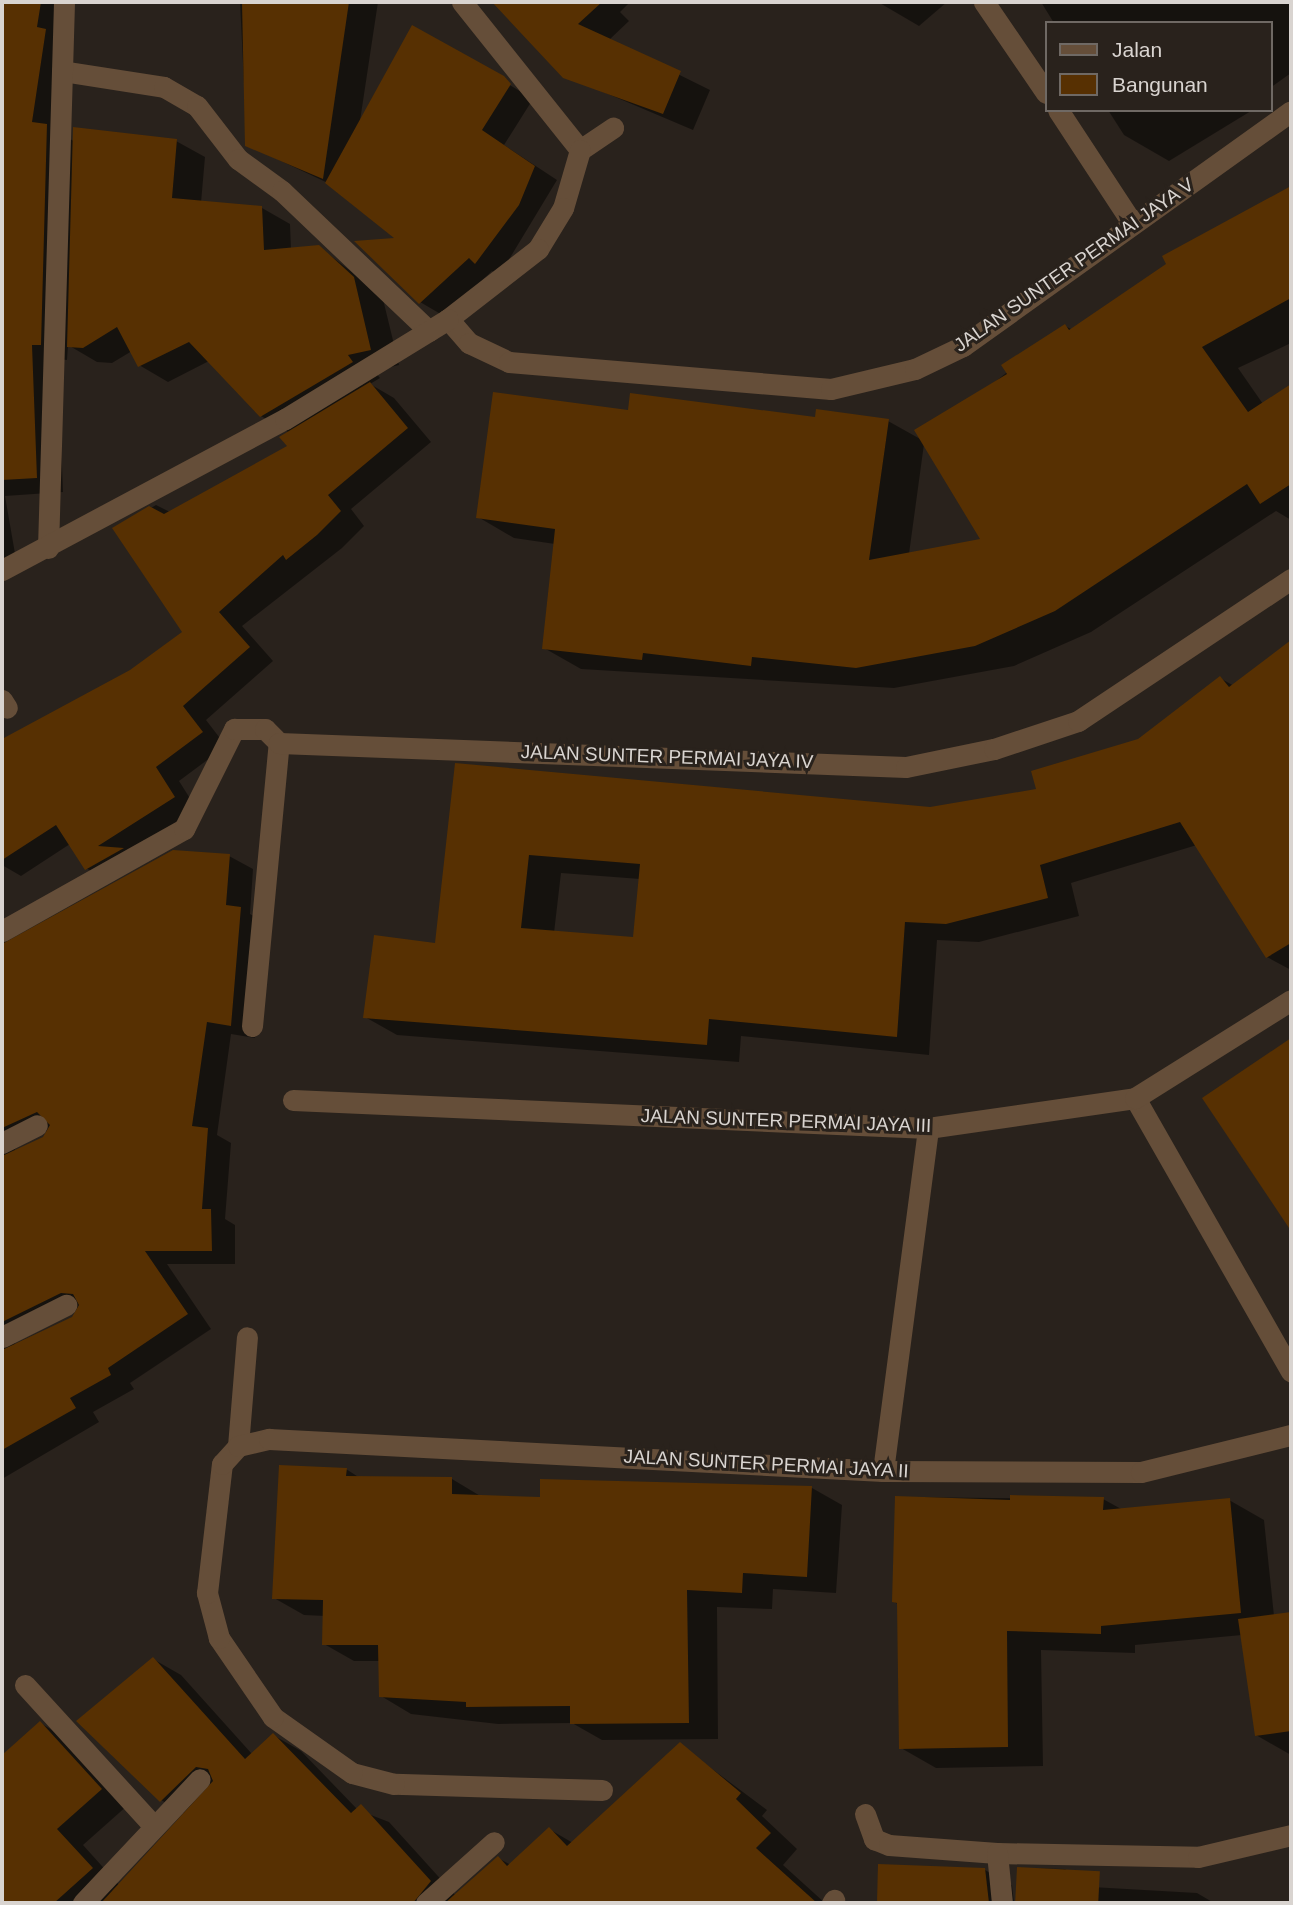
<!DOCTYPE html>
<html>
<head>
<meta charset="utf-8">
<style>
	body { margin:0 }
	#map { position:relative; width:1293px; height:1905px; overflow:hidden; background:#29221c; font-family:Arial,sans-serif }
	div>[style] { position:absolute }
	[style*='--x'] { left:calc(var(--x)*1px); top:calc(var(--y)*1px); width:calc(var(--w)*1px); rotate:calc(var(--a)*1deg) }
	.shadow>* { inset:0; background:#0007 }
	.building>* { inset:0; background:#573002; transform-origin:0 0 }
	.minor>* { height:21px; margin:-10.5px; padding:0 10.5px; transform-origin:10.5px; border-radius:10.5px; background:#654e39 }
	span { translate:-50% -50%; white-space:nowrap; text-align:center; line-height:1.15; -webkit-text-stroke:6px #29221c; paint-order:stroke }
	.street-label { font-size:19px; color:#d9d4d0 }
	.frame { position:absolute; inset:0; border:4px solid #d9d4d0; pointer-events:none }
	.legend { position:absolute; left:1045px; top:21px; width:228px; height:91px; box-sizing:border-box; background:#29221c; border:2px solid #6f6964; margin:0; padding:9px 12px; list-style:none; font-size:21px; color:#d9d4d0 }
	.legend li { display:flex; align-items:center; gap:14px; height:35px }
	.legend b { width:35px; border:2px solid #6f6964 }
</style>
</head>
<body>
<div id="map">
	<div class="shadow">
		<i style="clip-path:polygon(2px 2px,69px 2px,59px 132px,75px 142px,176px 141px,205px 157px,201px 203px,262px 208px,290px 224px,291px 249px,319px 247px,382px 295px,399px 365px,374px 371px,380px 378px,370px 384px,394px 398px,431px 442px,351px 509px,364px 526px,342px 548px,242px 626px,273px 661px,206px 720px,226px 746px,179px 781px,198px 811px,110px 882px,86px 868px,70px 844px,21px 876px,2px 865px,2px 733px,5px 739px,131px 672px,184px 632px,115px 529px,156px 505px,170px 512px,290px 447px,290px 433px,261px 416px,209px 361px,168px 382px,139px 365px,132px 351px,112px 363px,97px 362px,68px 345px,67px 360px,58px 359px,63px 492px,5px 496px,17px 565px,2px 568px)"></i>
		<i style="clip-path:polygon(240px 2px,378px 2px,360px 121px,436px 41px,533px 99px,504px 145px,557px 180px,499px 276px,492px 271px,444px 316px,420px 302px,398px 239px,330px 184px,247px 145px)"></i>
		<i style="clip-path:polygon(494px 2px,630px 2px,620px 12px,629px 21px,609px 40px,710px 90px,693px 130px,561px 74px)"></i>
		<i style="clip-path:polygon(878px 2px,947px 2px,919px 26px)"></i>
		<i style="clip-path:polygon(1041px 2px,1291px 2px,1291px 73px,1270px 88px,1270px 23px,1054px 23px)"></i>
		<i style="clip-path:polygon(1108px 110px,1251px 110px,1251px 111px,1169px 161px,1124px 135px)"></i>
		<i style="clip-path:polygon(evenodd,1291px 187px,1291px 343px,1238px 368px,1263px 404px,1291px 386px,1291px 520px,1276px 511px,1091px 632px,1014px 666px,894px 688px,581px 669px,544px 648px,555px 544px,514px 538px,478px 517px,629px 412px,888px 421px,922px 440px,1065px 326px,1073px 330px,1169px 265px,1164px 257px,1291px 187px,924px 444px,983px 540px,909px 554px,924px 444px)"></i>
		<i style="clip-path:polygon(evenodd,1291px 646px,1291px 970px,1267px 957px,1197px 845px,1071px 883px,1079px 916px,979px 942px,937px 940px,929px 1055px,741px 1036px,739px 1062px,397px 1035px,365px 1017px,436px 945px,457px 765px,930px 809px,1039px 791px,1139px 740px,1220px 678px,1234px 686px,1291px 646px,561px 873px,640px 879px,634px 939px,554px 933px,561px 873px)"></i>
		<i style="clip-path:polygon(evenodd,229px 856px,253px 869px,250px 914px,264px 922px,255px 1038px,231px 1034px,217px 1135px,231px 1143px,225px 1219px,235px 1225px,235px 1264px,167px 1264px,211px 1329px,130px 1383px,134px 1389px,93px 1412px,99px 1422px,2px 1479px,2px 943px,229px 856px,47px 1131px,45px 1138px,15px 1153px,15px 1149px,47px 1131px,229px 856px,76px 1311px,74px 1318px,15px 1347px,15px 1343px,76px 1311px)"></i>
		<i style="clip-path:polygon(1291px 1061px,1291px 1217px,1279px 1210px,1212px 1110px)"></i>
		<i style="clip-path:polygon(346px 1469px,360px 1478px,452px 1479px,482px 1497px,541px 1499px,812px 1488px,842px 1505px,836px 1593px,773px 1589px,772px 1609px,717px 1607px,718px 1739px,602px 1740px,572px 1723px,498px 1724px,411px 1714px,381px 1696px,380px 1661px,354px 1661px,324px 1644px,325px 1616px,304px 1615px,274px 1598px)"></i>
		<i style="clip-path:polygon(897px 1497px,1103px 1499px,1123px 1510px,1229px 1500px,1264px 1520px,1274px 1616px,1291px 1614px,1291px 1755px,1256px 1735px,1242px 1635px,1135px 1645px,1135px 1653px,1041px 1650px,1043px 1766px,936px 1768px,901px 1748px,899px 1605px,893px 1601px)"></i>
		<i style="clip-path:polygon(153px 1659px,181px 1675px,252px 1754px,273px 1735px,301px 1751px,358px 1810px,389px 1822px,456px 1896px,498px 1858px,511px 1865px,549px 1829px,573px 1843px,680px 1745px,767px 1810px,762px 1816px,797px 1849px,783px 1865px,825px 1903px,2px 1903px,2px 1758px,40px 1723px,68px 1739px,128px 1805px,83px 1845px,119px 1885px,185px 1814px,161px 1800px)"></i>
		<i style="clip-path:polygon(880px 1866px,985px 1870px,1012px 1885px,1014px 1903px,878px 1903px)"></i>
		<i style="clip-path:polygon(1018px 1868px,1065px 1869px,1092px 1887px,1197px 1893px,1214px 1903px,1016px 1903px)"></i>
	</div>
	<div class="building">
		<i style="clip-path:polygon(2px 2px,41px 2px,37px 27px,46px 29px,32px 122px,47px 124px,41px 345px,32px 345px,37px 478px,2px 480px)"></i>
		<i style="clip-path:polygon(242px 2px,349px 2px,323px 179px,245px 146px)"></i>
		<i style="clip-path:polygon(492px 2px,602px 2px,578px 24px,681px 71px,663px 114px,563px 78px)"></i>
		<i style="clip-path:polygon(412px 25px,504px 76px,511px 84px,482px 130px,535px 166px,519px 205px,475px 264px,469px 258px,419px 304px,354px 241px,394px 238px,325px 183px)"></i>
		<i style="clip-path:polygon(73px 127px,177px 139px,172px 198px,262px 206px,264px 250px,319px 245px,354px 277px,371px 350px,348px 355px,353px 362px,260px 417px,189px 342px,138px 367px,117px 327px,83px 348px,67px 347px)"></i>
		<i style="clip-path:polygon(1291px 186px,1291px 298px,1202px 347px,1248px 412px,1291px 384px,1291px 484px,1260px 504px,1247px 484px,1055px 611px,975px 646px,856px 668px,752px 657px,751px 666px,643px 653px,642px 660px,542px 649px,555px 529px,476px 518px,493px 392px,628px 410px,630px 393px,815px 417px,816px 409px,889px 419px,869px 560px,980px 539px,914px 430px,1007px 374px,1001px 365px,1065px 324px,1069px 330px,1166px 264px,1162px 256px)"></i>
		<i style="clip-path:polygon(370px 382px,408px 428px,328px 495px,341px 511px,317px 535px,286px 560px,283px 555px,219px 612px,250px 647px,183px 706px,203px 732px,156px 767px,175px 797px,98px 846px,124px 848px,85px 870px,56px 825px,2px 860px,2px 739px,130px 670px,182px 632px,112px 528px,149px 506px,164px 514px,287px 446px,279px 437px)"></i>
		<i style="clip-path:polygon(evenodd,1291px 640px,1291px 943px,1266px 958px,1180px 822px,1040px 865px,1048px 898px,946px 924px,905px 922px,897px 1037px,709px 1019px,707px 1045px,363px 1018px,374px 935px,435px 943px,455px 763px,930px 807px,1036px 789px,1031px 771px,1138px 739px,1220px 676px,1229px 687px,1291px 640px,529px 855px,640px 864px,633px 937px,521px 928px,529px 855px)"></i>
		<i style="clip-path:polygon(173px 850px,230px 854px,226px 905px,241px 907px,231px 1026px,207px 1022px,192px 1126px,208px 1128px,202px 1209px,211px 1209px,212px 1251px,145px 1251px,188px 1314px,108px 1368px,111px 1375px,70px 1398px,76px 1408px,2px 1450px,2px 1350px,72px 1317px,79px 1305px,73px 1294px,61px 1293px,2px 1322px,2px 1156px,43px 1137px,50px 1125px,37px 1112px,2px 1128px,2px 944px)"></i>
		<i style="clip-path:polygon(1291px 1038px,1291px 1231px,1202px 1098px)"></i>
		<i style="clip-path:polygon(279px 1465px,347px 1468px,346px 1476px,452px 1477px,452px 1494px,540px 1497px,540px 1479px,812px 1486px,807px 1577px,743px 1573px,742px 1593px,687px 1590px,689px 1723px,570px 1724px,570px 1706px,466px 1707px,466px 1702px,379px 1697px,378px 1645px,322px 1645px,323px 1600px,272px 1599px)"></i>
		<i style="clip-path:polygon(1010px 1495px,1104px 1497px,1103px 1510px,1230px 1498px,1241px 1613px,1101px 1626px,1101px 1634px,1007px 1631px,1008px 1747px,899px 1749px,897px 1603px,892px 1602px,895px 1496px,1010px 1500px)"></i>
		<i style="clip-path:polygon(1291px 1612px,1291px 1731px,1255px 1736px,1238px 1619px)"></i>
		<i style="clip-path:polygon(153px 1657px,245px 1759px,273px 1733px,351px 1813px,361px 1804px,431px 1881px,413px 1903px,101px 1903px,213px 1781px,208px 1769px,196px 1767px,160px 1802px,76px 1721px)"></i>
		<i style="clip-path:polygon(40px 1721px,102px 1789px,57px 1829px,93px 1868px,54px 1903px,2px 1903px,2px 1755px)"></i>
		<i style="clip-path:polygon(680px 1742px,741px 1793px,736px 1799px,771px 1833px,756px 1848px,817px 1903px,445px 1903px,498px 1856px,507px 1866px,549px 1827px,567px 1846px)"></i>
		<i style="clip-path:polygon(878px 1864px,985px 1868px,989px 1903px,877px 1903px)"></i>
		<i style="left:1017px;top:1867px;width:83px;height:36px;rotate:3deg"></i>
	</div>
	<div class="minor">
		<i style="--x:462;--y:2;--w:189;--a:51.4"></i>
		<i style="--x:580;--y:150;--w:40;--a:-34"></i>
		<i style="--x:984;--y:2;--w:110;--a:55.7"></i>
		<i style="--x:62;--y:71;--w:103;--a:8.9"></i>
		<i style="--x:164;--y:87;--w:38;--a:30"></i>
		<i style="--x:197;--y:106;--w:67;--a:52.3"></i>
		<i style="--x:238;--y:159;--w:54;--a:36"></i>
		<i style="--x:282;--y:191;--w:203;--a:43.6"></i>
		<i style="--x:1058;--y:110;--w:136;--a:56.7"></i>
		<i style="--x:580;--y:150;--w:60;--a:106.3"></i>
		<i style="--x:563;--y:208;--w:48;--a:121.4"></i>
		<i style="--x:538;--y:249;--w:114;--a:142.1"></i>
		<i style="--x:448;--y:319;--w:32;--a:49"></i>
		<i style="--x:469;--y:343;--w:44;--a:25.4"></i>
		<i style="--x:509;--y:362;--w:323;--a:4.8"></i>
		<i style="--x:831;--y:389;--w:86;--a:-13.4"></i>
		<i style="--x:915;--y:369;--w:53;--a:-25.6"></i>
		<i style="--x:963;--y:346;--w:403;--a:-35.6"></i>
		<i style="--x:48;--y:548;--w:546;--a:-88.32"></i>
		<i style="--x:2;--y:570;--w:321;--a:-28.1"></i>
		<i style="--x:285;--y:419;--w:191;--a:-31.5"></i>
		<i style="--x:2;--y:700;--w:9;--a:58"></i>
		<i style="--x:2;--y:931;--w:209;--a:-29.3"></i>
		<i style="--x:184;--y:829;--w:112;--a:-63.4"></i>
		<i style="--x:234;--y:729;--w:31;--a:0"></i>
		<i style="--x:265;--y:729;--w:20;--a:45"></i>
		<i style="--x:252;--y:1026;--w:284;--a:-84.6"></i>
		<i style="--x:279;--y:743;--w:627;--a:2.19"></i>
		<i style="--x:906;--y:767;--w:90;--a:-11.6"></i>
		<i style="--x:994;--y:749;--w:89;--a:-18.4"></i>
		<i style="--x:1078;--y:721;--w:256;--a:-33.7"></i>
		<i style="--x:1135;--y:1098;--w:315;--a:60.3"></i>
		<i style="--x:293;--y:1100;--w:636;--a:2.52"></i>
		<i style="--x:928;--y:1128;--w:209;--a:-8.2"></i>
		<i style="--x:1135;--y:1098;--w:184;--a:-32.1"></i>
		<i style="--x:2;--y:1143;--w:39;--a:-27"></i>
		<i style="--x:2;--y:1337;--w:72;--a:-26.6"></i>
		<i style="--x:238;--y:1446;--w:109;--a:-85.3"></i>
		<i style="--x:883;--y:1471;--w:346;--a:-82.5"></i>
		<i style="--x:25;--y:1685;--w:190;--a:47.6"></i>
		<i style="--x:602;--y:1790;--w:208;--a:-178.3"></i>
		<i style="--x:394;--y:1784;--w:43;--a:-165.3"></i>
		<i style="--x:352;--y:1773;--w:97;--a:-144.7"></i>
		<i style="--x:273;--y:1717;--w:96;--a:-124.4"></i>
		<i style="--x:219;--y:1638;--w:47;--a:-104.9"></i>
		<i style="--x:207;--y:1593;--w:130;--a:-83.4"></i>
		<i style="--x:222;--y:1464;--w:24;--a:-48"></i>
		<i style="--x:238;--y:1446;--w:32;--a:-13"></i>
		<i style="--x:269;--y:1439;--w:615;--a:2.98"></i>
		<i style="--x:883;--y:1471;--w:258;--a:0.2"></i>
		<i style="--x:1141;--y:1472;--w:154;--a:-13.9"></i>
		<i style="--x:865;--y:1814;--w:27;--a:70"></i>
		<i style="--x:874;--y:1839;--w:16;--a:22"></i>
		<i style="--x:889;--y:1845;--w:108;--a:4.2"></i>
		<i style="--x:997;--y:1853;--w:201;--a:1.1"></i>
		<i style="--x:1198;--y:1857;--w:96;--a:-13.3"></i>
		<i style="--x:997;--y:1853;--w:50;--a:84.3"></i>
		<i style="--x:83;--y:1903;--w:170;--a:-46.7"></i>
		<i style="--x:426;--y:1903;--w:91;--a:-41.9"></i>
		<i style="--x:832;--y:1903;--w:4;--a:-56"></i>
	</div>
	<div class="street-label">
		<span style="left:1074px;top:265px;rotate:-35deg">JALAN SUNTER PERMAI JAYA V</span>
		<span style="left:667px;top:757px;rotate:2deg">JALAN SUNTER PERMAI JAYA IV</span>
		<span style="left:786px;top:1121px;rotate:2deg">JALAN SUNTER PERMAI JAYA III</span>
		<span style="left:766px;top:1464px;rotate:3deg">JALAN SUNTER PERMAI JAYA II</span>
	</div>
	<div class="frame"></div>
	<ul class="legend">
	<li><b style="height:9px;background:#654e39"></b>Jalan</li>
	<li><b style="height:19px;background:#573002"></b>Bangunan</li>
	</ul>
</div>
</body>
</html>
